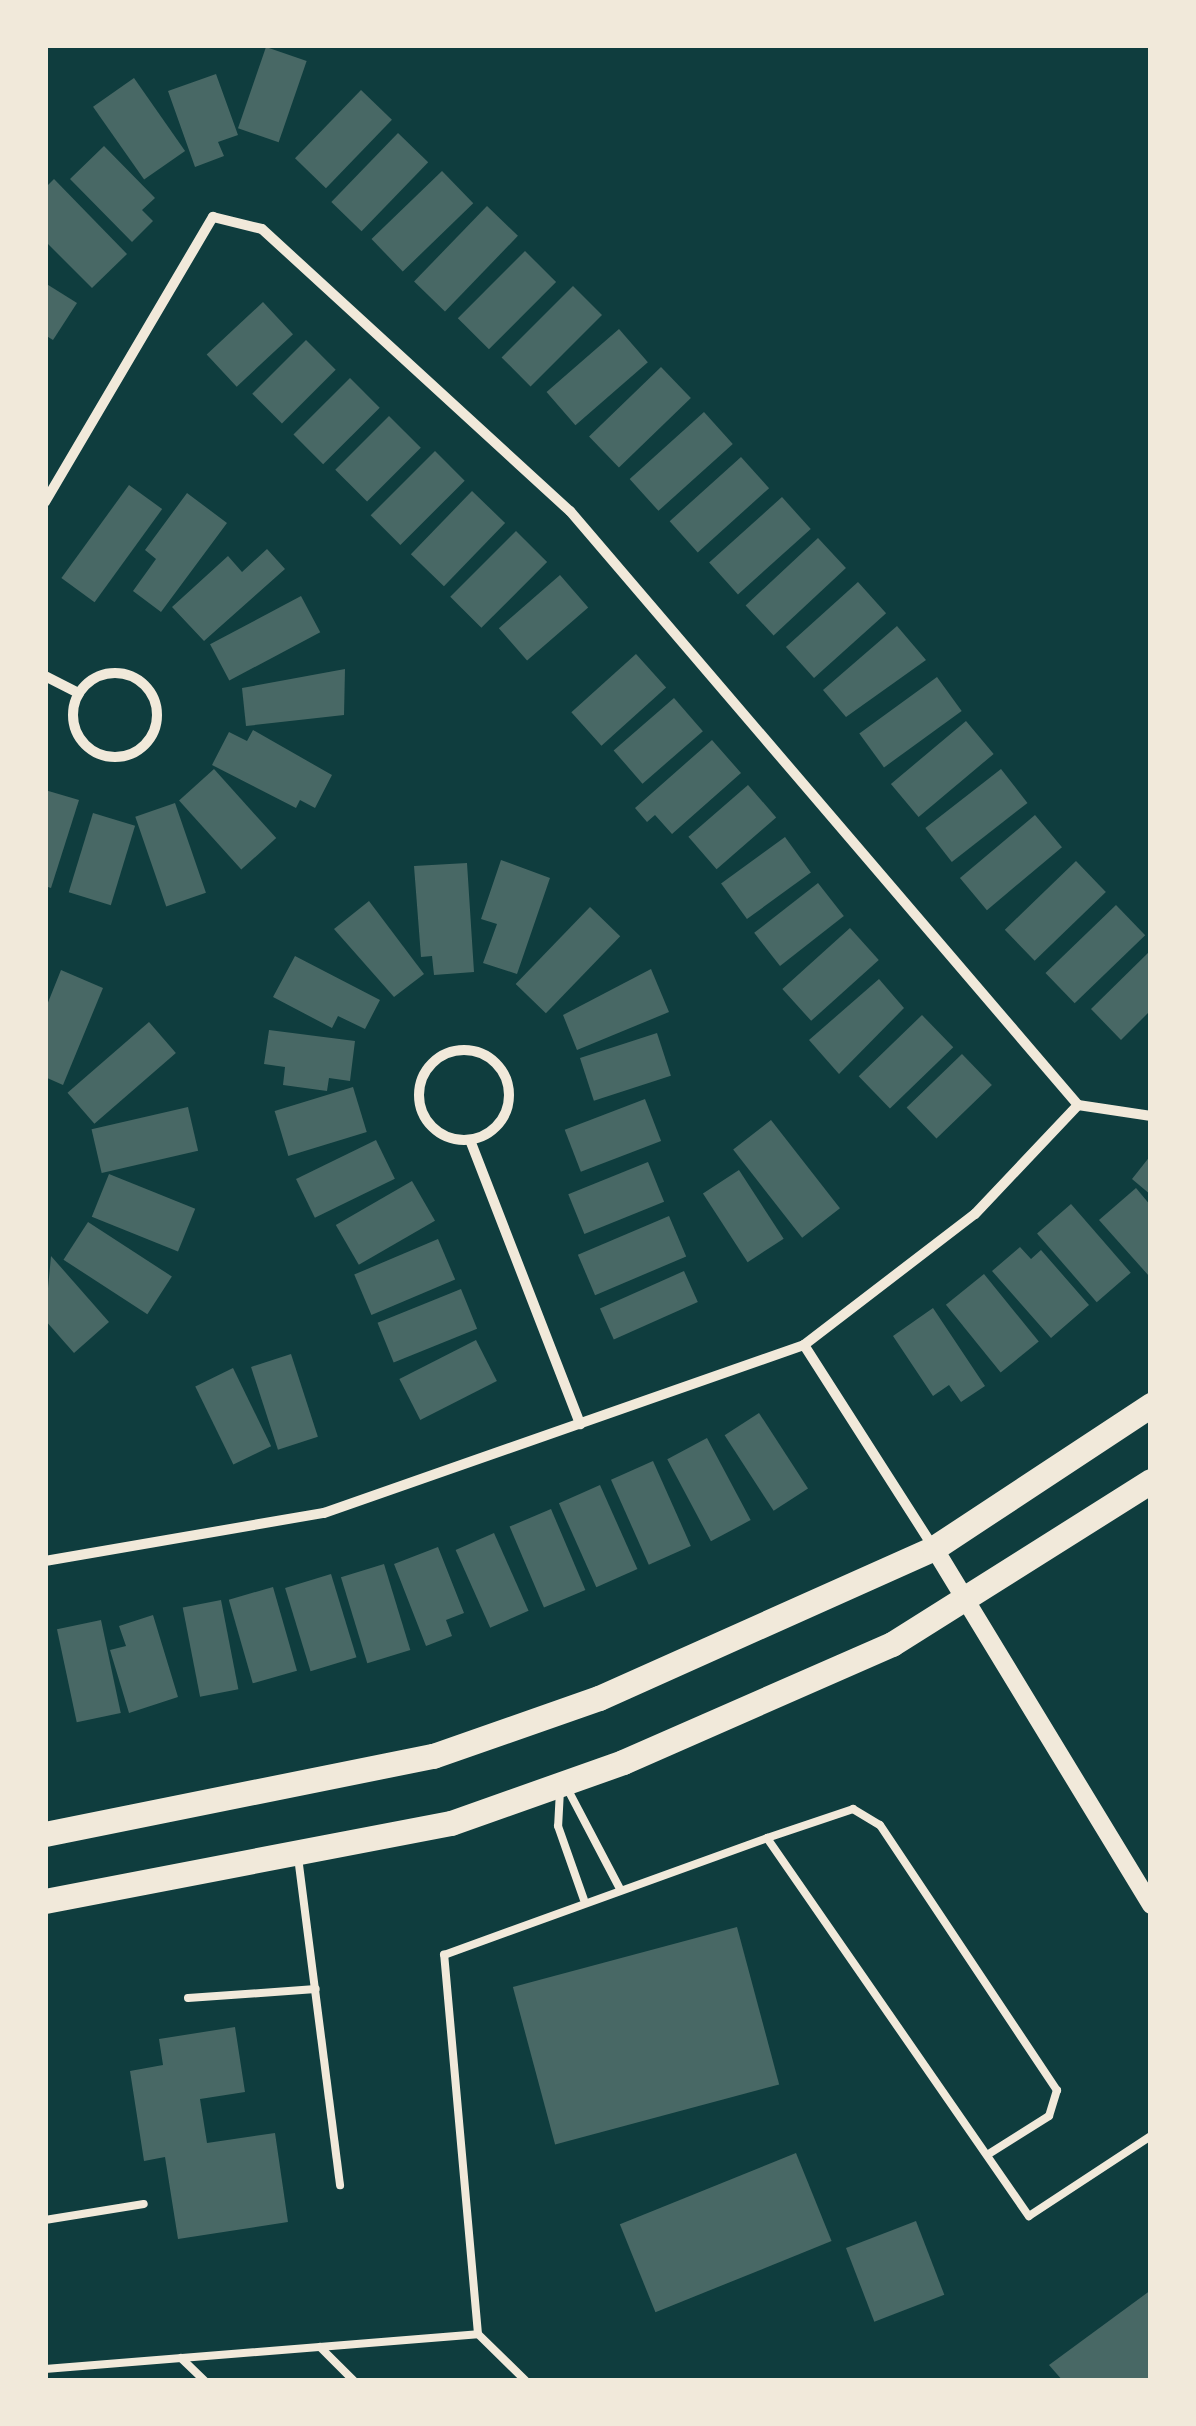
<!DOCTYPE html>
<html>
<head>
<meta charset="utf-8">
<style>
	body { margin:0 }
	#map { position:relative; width:1196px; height:2426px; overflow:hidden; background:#0f3d3e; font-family:Cabin,sans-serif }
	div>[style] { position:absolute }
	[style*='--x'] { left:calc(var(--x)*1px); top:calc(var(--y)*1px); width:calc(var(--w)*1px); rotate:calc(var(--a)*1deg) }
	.building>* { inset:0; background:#486865; transform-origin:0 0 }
	.service>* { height:8px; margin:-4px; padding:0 4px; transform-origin:4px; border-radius:4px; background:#f1e9da }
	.minor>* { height:10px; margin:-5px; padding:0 5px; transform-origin:5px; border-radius:5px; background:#f1e9da }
	.minor>.ring { margin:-5px; padding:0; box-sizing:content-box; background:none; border:10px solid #f1e9da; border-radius:50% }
	.tertiary>* { height:18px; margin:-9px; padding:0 9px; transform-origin:9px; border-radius:9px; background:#f1e9da }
	.primary>* { height:25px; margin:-12.5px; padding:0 12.5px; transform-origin:12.5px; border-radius:12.5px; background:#f1e9da }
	span { translate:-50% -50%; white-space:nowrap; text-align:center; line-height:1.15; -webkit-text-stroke:8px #f1e9da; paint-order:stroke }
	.frame { position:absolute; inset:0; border:48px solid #f1e9da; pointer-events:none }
</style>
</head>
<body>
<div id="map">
	<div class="building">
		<i style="left:266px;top:47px;width:43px;height:86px;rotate:19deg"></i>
		<i style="clip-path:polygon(216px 74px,238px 135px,218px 142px,224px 156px,195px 167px,168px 91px)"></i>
		<i style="left:134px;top:78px;width:89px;height:50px;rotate:55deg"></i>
		<i style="left:361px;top:90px;width:43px;height:95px;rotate:44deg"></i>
		<i style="left:398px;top:133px;width:42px;height:96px;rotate:44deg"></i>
		<i style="clip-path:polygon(104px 146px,155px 198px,142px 210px,153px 221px,132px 242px,70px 179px)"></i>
		<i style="left:442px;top:171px;width:45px;height:98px;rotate:46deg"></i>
		<i style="clip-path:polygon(54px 179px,127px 254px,92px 288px,45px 241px,45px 188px)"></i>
		<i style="left:487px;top:206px;width:43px;height:105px;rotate:44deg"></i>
		<i style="left:525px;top:251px;width:44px;height:95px;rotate:45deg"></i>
		<i style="clip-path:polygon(45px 283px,77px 303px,53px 340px,45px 335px)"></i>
		<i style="left:573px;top:286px;width:41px;height:101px;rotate:45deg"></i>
		<i style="left:263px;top:302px;width:44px;height:77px;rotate:47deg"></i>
		<i style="left:619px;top:329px;width:44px;height:96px;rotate:49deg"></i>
		<i style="left:306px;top:340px;width:42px;height:76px;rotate:45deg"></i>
		<i style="left:661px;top:367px;width:43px;height:100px;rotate:46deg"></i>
		<i style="left:350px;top:378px;width:42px;height:80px;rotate:45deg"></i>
		<i style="left:704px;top:412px;width:43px;height:100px;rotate:48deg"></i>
		<i style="left:389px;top:416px;width:45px;height:76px;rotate:45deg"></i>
		<i style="left:435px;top:451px;width:42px;height:91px;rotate:45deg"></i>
		<i style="left:741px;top:457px;width:42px;height:96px;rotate:48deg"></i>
		<i style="left:129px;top:485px;width:41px;height:115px;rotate:36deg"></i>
		<i style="left:472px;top:491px;width:46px;height:88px;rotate:44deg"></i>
		<i style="clip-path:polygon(187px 493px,227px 523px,161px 612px,133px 591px,156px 559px,145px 550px)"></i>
		<i style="left:782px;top:497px;width:43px;height:98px;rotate:48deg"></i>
		<i style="left:516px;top:531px;width:44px;height:93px;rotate:45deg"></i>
		<i style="left:818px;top:538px;width:41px;height:99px;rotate:47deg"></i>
		<i style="clip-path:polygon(267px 549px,285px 569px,204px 641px,172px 607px,228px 556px,242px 572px)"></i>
		<i style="left:560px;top:575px;width:43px;height:81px;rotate:49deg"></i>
		<i style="left:858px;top:582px;width:42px;height:97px;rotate:48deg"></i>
		<i style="left:301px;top:596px;width:41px;height:103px;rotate:62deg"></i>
		<i style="clip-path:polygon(897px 626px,926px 660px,846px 717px,823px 690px)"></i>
		<i style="left:636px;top:654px;width:45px;height:87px;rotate:48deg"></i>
		<i style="clip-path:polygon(345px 669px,344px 715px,246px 726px,242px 688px)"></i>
		<i style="left:937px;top:677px;width:42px;height:96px;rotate:54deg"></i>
		<i style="left:674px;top:698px;width:44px;height:80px;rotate:49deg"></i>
		<i style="left:966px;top:721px;width:43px;height:98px;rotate:50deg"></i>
		<i style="clip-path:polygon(253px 730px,332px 775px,315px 808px,300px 800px,296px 808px,212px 765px,229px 732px,247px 741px)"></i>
		<i style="clip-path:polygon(712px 740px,741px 773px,672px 834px,655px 815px,647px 822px,635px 808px)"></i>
		<i style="left:214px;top:769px;width:93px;height:47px;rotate:48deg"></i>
		<i style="left:1001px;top:769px;width:43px;height:96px;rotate:52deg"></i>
		<i style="left:748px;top:785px;width:43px;height:79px;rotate:49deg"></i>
		<i style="clip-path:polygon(45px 790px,79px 800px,51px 888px,45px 886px)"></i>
		<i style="left:175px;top:803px;width:95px;height:42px;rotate:71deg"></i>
		<i style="left:93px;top:813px;width:44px;height:83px;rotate:17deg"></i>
		<i style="left:1035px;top:815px;width:42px;height:98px;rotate:50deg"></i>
		<i style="left:785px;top:837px;width:44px;height:79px;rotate:54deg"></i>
		<i style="clip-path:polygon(501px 860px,550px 878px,517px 974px,483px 963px,497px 924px,481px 919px)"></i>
		<i style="left:1076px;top:861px;width:43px;height:99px;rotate:46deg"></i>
		<i style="clip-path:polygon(467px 863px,474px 972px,434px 975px,432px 956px,421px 957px,414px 866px)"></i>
		<i style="left:818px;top:883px;width:42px;height:81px;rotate:52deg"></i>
		<i style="clip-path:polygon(369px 901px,424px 974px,394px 997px,334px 929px)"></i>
		<i style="left:1116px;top:905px;width:42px;height:98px;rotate:46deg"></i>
		<i style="left:590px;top:907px;width:42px;height:107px;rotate:44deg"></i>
		<i style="left:850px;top:928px;width:43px;height:91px;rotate:48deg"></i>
		<i style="clip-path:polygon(1151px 950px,1151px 1010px,1121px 1040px,1091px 1009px)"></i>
		<i style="clip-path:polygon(295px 956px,380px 1000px,365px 1029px,338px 1016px,332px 1028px,273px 997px)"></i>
		<i style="clip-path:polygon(651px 969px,669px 1012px,577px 1050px,563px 1015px)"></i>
		<i style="clip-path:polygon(61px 970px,103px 988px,63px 1085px,45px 1077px,45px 1010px)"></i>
		<i style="clip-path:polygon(879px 979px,904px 1008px,839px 1074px,809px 1040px)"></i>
		<i style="left:922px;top:1015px;width:45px;height:88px;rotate:46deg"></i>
		<i style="left:149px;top:1022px;width:41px;height:108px;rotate:49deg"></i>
		<i style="clip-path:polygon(269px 1030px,355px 1041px,350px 1081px,329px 1078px,327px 1091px,283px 1085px,285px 1067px,264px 1064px)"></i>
		<i style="left:657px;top:1033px;width:45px;height:81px;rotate:72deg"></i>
		<i style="left:962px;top:1054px;width:43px;height:77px;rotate:46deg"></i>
		<i style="left:353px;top:1087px;width:47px;height:82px;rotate:73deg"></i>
		<i style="left:645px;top:1099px;width:45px;height:86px;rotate:69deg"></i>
		<i style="left:188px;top:1107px;width:45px;height:99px;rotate:77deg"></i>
		<i style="left:771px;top:1120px;width:112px;height:48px;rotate:52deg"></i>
		<i style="left:376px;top:1140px;width:43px;height:89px;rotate:64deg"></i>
		<i style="clip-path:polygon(1151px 1155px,1151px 1195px,1132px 1179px)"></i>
		<i style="left:648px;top:1162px;width:43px;height:86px;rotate:68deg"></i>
		<i style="left:739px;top:1170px;width:82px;height:43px;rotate:57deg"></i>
		<i style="left:109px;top:1174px;width:93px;height:46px;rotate:22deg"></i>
		<i style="left:412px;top:1181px;width:46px;height:88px;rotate:60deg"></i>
		<i style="clip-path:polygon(1136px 1188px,1151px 1206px,1149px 1276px,1099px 1220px)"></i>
		<i style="left:1071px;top:1204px;width:91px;height:45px;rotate:49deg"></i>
		<i style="left:669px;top:1216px;width:44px;height:99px;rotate:67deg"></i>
		<i style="left:88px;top:1222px;width:100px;height:45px;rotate:33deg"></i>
		<i style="left:438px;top:1239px;width:44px;height:91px;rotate:67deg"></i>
		<i style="clip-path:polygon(1020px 1247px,1031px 1259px,1041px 1250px,1089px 1305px,1051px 1338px,992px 1271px)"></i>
		<i style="clip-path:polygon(51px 1256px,109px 1322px,74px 1353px,45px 1320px)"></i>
		<i style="left:684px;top:1271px;width:34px;height:92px;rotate:66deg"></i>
		<i style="left:984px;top:1274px;width:87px;height:49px;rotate:51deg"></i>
		<i style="left:461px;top:1289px;width:43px;height:90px;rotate:68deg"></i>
		<i style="clip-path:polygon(933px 1308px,985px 1386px,961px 1402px,949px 1385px,933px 1396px,893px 1336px)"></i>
		<i style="left:476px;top:1340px;width:46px;height:86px;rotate:63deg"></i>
		<i style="left:291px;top:1354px;width:87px;height:42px;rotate:72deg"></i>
		<i style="left:233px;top:1368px;width:87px;height:42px;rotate:64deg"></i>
		<i style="left:759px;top:1413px;width:90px;height:41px;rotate:57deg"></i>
		<i style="left:707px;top:1438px;width:93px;height:45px;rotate:62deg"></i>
		<i style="left:653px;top:1461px;width:93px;height:46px;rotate:66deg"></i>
		<i style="left:600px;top:1485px;width:92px;height:45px;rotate:66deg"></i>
		<i style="left:551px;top:1509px;width:88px;height:45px;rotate:67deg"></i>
		<i style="left:494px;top:1533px;width:85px;height:42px;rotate:66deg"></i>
		<i style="clip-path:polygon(438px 1547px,464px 1613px,446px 1620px,452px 1636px,426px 1646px,394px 1564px)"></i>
		<i style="left:384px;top:1564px;width:90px;height:45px;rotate:73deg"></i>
		<i style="left:331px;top:1574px;width:87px;height:48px;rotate:73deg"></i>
		<i style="left:273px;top:1587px;width:87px;height:46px;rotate:74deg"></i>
		<i style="left:221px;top:1600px;width:91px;height:39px;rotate:79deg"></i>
		<i style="clip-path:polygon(153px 1615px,178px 1697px,129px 1713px,110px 1650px,126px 1646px,119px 1626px)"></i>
		<i style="left:101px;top:1620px;width:95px;height:45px;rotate:78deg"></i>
		<i style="left:737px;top:1927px;width:163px;height:232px;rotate:75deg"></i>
		<i style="clip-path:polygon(235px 2027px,245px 2092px,200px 2099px,207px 2143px,275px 2133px,288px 2222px,178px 2239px,165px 2157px,144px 2161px,130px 2071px,163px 2065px,159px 2039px)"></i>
		<i style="left:796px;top:2153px;width:95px;height:190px;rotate:68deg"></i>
		<i style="left:916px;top:2221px;width:79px;height:75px;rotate:69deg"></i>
		<i style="clip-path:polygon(1151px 2290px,1151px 2381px,1063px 2381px,1049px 2365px)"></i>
	</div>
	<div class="service">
		<i style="--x:567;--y:1788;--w:114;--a:62.3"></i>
		<i style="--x:560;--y:1790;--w:36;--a:93"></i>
		<i style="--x:558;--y:1826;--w:78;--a:70.6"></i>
		<i style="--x:767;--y:1838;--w:91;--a:-18.6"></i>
		<i style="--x:853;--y:1809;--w:31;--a:31"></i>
		<i style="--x:880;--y:1825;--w:319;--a:56.3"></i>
		<i style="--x:1057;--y:2090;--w:27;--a:107"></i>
		<i style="--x:1049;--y:2116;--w:73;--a:147.8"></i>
		<i style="--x:298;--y:1857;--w:331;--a:82.7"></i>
		<i style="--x:188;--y:1998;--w:128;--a:-4"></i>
		<i style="--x:45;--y:2220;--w:100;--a:-9.2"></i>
		<i style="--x:478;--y:2334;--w:67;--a:44.4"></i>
		<i style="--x:320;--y:2347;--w:48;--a:45"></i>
		<i style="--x:181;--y:2358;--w:33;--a:44"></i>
		<i style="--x:45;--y:2369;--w:434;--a:-4.6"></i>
		<i style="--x:478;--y:2334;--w:381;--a:-95.1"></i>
		<i style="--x:444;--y:1955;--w:344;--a:-19.9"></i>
		<i style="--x:767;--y:1838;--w:460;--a:55.3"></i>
		<i style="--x:1029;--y:2216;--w:146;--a:-33.3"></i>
	</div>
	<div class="minor">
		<i style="--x:45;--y:502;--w:331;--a:-59.5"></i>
		<i style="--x:213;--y:217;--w:50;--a:13.8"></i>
		<i style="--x:262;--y:229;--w:418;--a:42.5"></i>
		<i style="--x:570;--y:511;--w:782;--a:49.46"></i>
		<i class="ring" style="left:73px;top:673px;width:74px;height:74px"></i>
		<i style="--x:45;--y:676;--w:38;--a:27"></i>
		<i class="ring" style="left:419px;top:1050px;width:80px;height:80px"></i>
		<i style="--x:1078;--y:1105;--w:74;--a:8.6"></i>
		<i style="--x:470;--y:1140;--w:305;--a:68.8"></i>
		<i style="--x:804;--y:1345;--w:240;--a:57.4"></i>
		<i style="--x:45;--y:1561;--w:283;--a:-9.8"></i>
		<i style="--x:324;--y:1513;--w:509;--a:-19.29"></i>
		<i style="--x:804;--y:1345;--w:215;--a:-37.5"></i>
		<i style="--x:975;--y:1214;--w:150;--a:-46.6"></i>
	</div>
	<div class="tertiary">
		<i style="--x:934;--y:1548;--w:418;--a:58.7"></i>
	</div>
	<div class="primary">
		<i style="--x:45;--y:1834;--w:396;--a:-11.4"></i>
		<i style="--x:433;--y:1756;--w:176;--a:-19.3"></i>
		<i style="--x:599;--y:1698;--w:367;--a:-24.1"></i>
		<i style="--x:934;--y:1548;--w:260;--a:-33.4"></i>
		<i style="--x:45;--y:1901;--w:413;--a:-10.9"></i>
		<i style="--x:451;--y:1823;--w:182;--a:-19.5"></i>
		<i style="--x:623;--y:1762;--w:294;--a:-23.7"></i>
		<i style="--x:892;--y:1644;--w:306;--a:-32.2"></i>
	</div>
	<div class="frame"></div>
</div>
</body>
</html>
